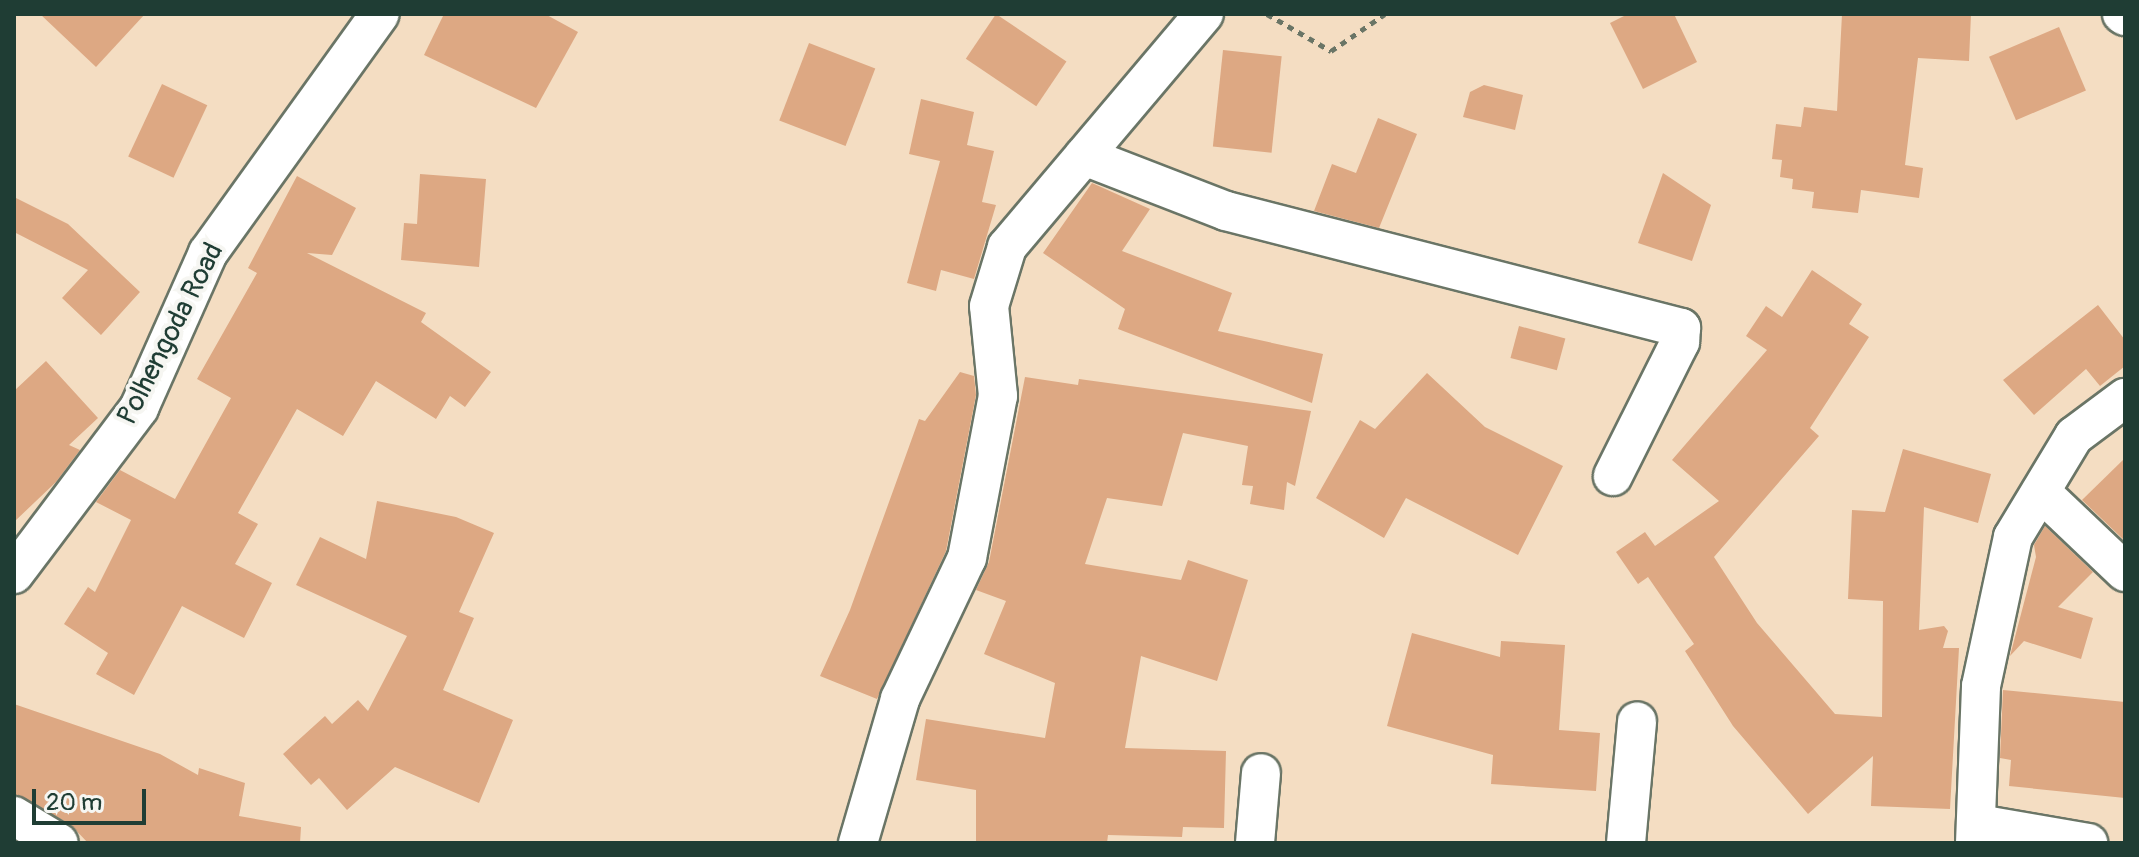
<!DOCTYPE html>
<html>
<head>
<meta charset="utf-8">
<style>
	body { margin:0 }
	#map { position:relative; width:2139px; height:857px; overflow:hidden; background:#f4ddc2; font-family:Pangolin,sans-serif }
	div>[style] { position:absolute }
	[style*='--x'] { left:calc(var(--x)*1px); top:calc(var(--y)*1px); width:calc(var(--w)*1px); rotate:calc(var(--a)*1deg) }
	.building>* { inset:0; background:#dda883; transform-origin:0 0 }
	.path>* { height:5px; margin-top:-2.5px; transform-origin:0; background:repeating-linear-gradient(90deg,#6a7566 0 6px,transparent 0 12px) }
	.roads { filter:drop-shadow(2px 0 #6a7566) drop-shadow(-2px 0 #6a7566) drop-shadow(0 2px #6a7566) drop-shadow(0 -2px #6a7566) }
	.street>* { height:38px; margin:-19px; padding:0 19px; transform-origin:19px; border-radius:19px; background:#fff }
	span { translate:-50% -50%; white-space:nowrap; text-align:center; line-height:1.15; -webkit-text-stroke:8px #f6f6f2; paint-order:stroke }
	.street-label { font-size:28px; color:#1f3d34 }
	.frame { position:absolute; inset:0; border:16px solid #1f3d34; pointer-events:none }
	.scale { position:absolute; left:32px; top:789px; width:114px; height:36px; box-sizing:border-box; border:4px solid #1f3d34; border-top:0; padding-left:10px; font-size:24px; line-height:28px; white-space:nowrap; color:#1f3d34; -webkit-text-stroke:6px #f6f6f2; paint-order:stroke }
</style>
</head>
<body>
<div id="map">
	<div class="building">
		<i style="clip-path:polygon(40px 14px,145px 14px,96px 67px)"></i>
		<i style="clip-path:polygon(444px 14px,545px 14px,578px 32px,536px 108px,424px 55px)"></i>
		<i style="left:996px;top:14px;width:85px;height:54px;rotate:34deg"></i>
		<i style="clip-path:polygon(1628px 14px,1674px 14px,1697px 62px,1643px 89px,1610px 23px)"></i>
		<i style="clip-path:polygon(1842px 14px,1971px 14px,1969px 61px,1918px 58px,1905px 165px,1923px 168px,1919px 198px,1861px 190px,1858px 213px,1812px 208px,1814px 192px,1792px 189px,1793px 179px,1780px 177px,1782px 160px,1772px 159px,1776px 124px,1801px 127px,1804px 107px,1837px 111px)"></i>
		<i style="left:2059px;top:27px;width:69px;height:76px;rotate:67deg"></i>
		<i style="left:809px;top:43px;width:71px;height:83px;rotate:21deg"></i>
		<i style="left:1223px;top:50px;width:59px;height:97px;rotate:6deg"></i>
		<i style="left:162px;top:84px;width:50px;height:80px;rotate:25deg"></i>
		<i style="clip-path:polygon(1484px 85px,1523px 95px,1515px 130px,1463px 117px,1470px 92px)"></i>
		<i style="clip-path:polygon(921px 99px,974px 112px,967px 145px,994px 151px,982px 202px,996px 205px,974px 279px,941px 270px,936px 291px,907px 283px,940px 161px,909px 154px)"></i>
		<i style="clip-path:polygon(1378px 118px,1417px 134px,1379px 228px,1314px 211px,1332px 164px,1356px 173px)"></i>
		<i style="clip-path:polygon(1663px 173px,1711px 205px,1692px 261px,1638px 243px)"></i>
		<i style="clip-path:polygon(420px 174px,486px 179px,479px 267px,401px 260px,404px 223px,417px 224px)"></i>
		<i style="clip-path:polygon(297px 176px,356px 208px,332px 255px,307px 253px,426px 313px,421px 322px,491px 372px,465px 407px,450px 396px,436px 419px,376px 381px,343px 436px,297px 409px,238px 513px,258px 524px,235px 564px,272px 583px,244px 638px,182px 606px,134px 695px,96px 674px,108px 653px,64px 624px,88px 587px,95px 592px,131px 520px,96px 502px,120px 470px,175px 499px,231px 398px,197px 379px,257px 273px,248px 268px)"></i>
		<i style="clip-path:polygon(1092px 183px,1150px 209px,1122px 251px,1232px 293px,1218px 331px,1323px 354px,1312px 403px,1118px 329px,1125px 309px,1043px 253px)"></i>
		<i style="clip-path:polygon(14px 197px,68px 224px,140px 292px,101px 335px,62px 298px,88px 270px,14px 232px)"></i>
		<i style="clip-path:polygon(1812px 270px,1862px 304px,1849px 324px,1869px 337px,1810px 428px,1819px 436px,1714px 557px,1757px 623px,1835px 714px,1882px 717px,1883px 601px,1848px 599px,1852px 510px,1885px 512px,1903px 449px,1991px 474px,1978px 523px,1924px 507px,1919px 630px,1944px 626px,1948px 631px,1943px 648px,1959px 648px,1950px 809px,1871px 806px,1873px 756px,1808px 814px,1733px 726px,1685px 651px,1694px 644px,1648px 577px,1638px 584px,1616px 552px,1645px 532px,1655px 546px,1719px 501px,1672px 460px,1767px 350px,1746px 336px,1766px 306px,1782px 317px)"></i>
		<i style="clip-path:polygon(2098px 305px,2125px 340px,2125px 366px,2100px 386px,2086px 369px,2034px 415px,2003px 380px)"></i>
		<i style="left:1519px;top:326px;width:48px;height:33px;rotate:15deg"></i>
		<i style="clip-path:polygon(46px 361px,98px 418px,69px 445px,80px 450px,56px 482px,14px 522px,14px 391px)"></i>
		<i style="clip-path:polygon(960px 372px,974px 376px,976px 395px,946px 551px,877px 699px,820px 676px,850px 610px,919px 419px,925px 421px)"></i>
		<i style="clip-path:polygon(1427px 373px,1485px 427px,1563px 466px,1518px 555px,1406px 498px,1384px 538px,1316px 498px,1360px 420px,1375px 429px)"></i>
		<i style="clip-path:polygon(1025px 377px,1078px 385px,1079px 379px,1311px 411px,1295px 486px,1287px 482px,1284px 510px,1250px 504px,1253px 486px,1242px 485px,1248px 446px,1183px 433px,1162px 506px,1107px 498px,1085px 564px,1181px 580px,1188px 560px,1248px 580px,1217px 681px,1141px 656px,1125px 748px,1226px 751px,1224px 828px,1183px 827px,1182px 837px,1108px 835px,1107px 843px,976px 843px,976px 790px,916px 780px,926px 719px,1045px 738px,1055px 683px,984px 654px,1006px 601px,976px 590px,989px 562px)"></i>
		<i style="clip-path:polygon(2125px 458px,2125px 539px,2124px 540px,2082px 500px)"></i>
		<i style="clip-path:polygon(377px 501px,456px 517px,494px 533px,459px 612px,474px 618px,443px 690px,513px 720px,479px 803px,395px 767px,347px 810px,319px 778px,311px 785px,283px 754px,325px 716px,332px 724px,358px 700px,368px 711px,407px 636px,296px 585px,320px 537px,366px 559px)"></i>
		<i style="clip-path:polygon(2045px 526px,2093px 572px,2058px 607px,2093px 618px,2081px 659px,2024px 641px,2010px 656px,2036px 557px,2034px 545px)"></i>
		<i style="clip-path:polygon(1412px 633px,1500px 657px,1501px 641px,1565px 645px,1559px 730px,1600px 733px,1596px 791px,1491px 784px,1493px 755px,1387px 726px)"></i>
		<i style="clip-path:polygon(2003px 690px,2125px 702px,2125px 798px,2009px 786px,2011px 760px,2000px 758px)"></i>
		<i style="clip-path:polygon(14px 704px,160px 754px,198px 775px,199px 768px,245px 783px,239px 816px,301px 827px,300px 843px,88px 843px,70px 824px,14px 794px)"></i>
	</div>
	<div class="path">
		<i style="--x:1267;--y:14;--w:74;--a:30"></i>
		<i style="--x:1331;--y:51;--w:65;--a:-34.4"></i>
	</div>
	<div class="roads">
		<div class="street">
			<i style="--x:2122;--y:14;--w:4;--a:34"></i>
			<i style="--x:1084;--y:156;--w:152;--a:21.2"></i>
			<i style="--x:1226;--y:211;--w:470;--a:14.4"></i>
			<i style="--x:1681;--y:328;--w:14;--a:94"></i>
			<i style="--x:1680;--y:342;--w:150;--a:116.6"></i>
			<i style="--x:2041;--y:492;--w:116;--a:43.6"></i>
			<i style="--x:14;--y:574;--w:208;--a:-53"></i>
			<i style="--x:139;--y:408;--w:170;--a:-66"></i>
			<i style="--x:208;--y:253;--w:294;--a:-54.3"></i>
			<i style="--x:14;--y:816;--w:52;--a:31"></i>
			<i style="--x:1978;--y:824;--w:112;--a:9.8"></i>
			<i style="--x:858;--y:843;--w:150;--a:-73.7"></i>
			<i style="--x:900;--y:699;--w:156;--a:-64.6"></i>
			<i style="--x:967;--y:558;--w:165;--a:-79.2"></i>
			<i style="--x:998;--y:396;--w:90;--a:-95.7"></i>
			<i style="--x:989;--y:306;--w:62;--a:-73"></i>
			<i style="--x:1007;--y:247;--w:305;--a:-49.8"></i>
			<i style="--x:1255;--y:843;--w:70;--a:-85.1"></i>
			<i style="--x:1626;--y:843;--w:122;--a:-84.8"></i>
			<i style="--x:1975;--y:843;--w:157;--a:-87.8"></i>
			<i style="--x:1981;--y:686;--w:152;--a:-77.9"></i>
			<i style="--x:2013;--y:537;--w:118;--a:-58.9"></i>
			<i style="--x:2074;--y:436;--w:64;--a:-36.7"></i>
		</div>
	</div>
	<div class="street-label">
		<span style="left:171px;top:334px;rotate:-63deg">Polhengoda Road</span>
	</div>
	<div class="frame"></div>
	<div class="scale">20 m</div>
</div>
</body>
</html>
